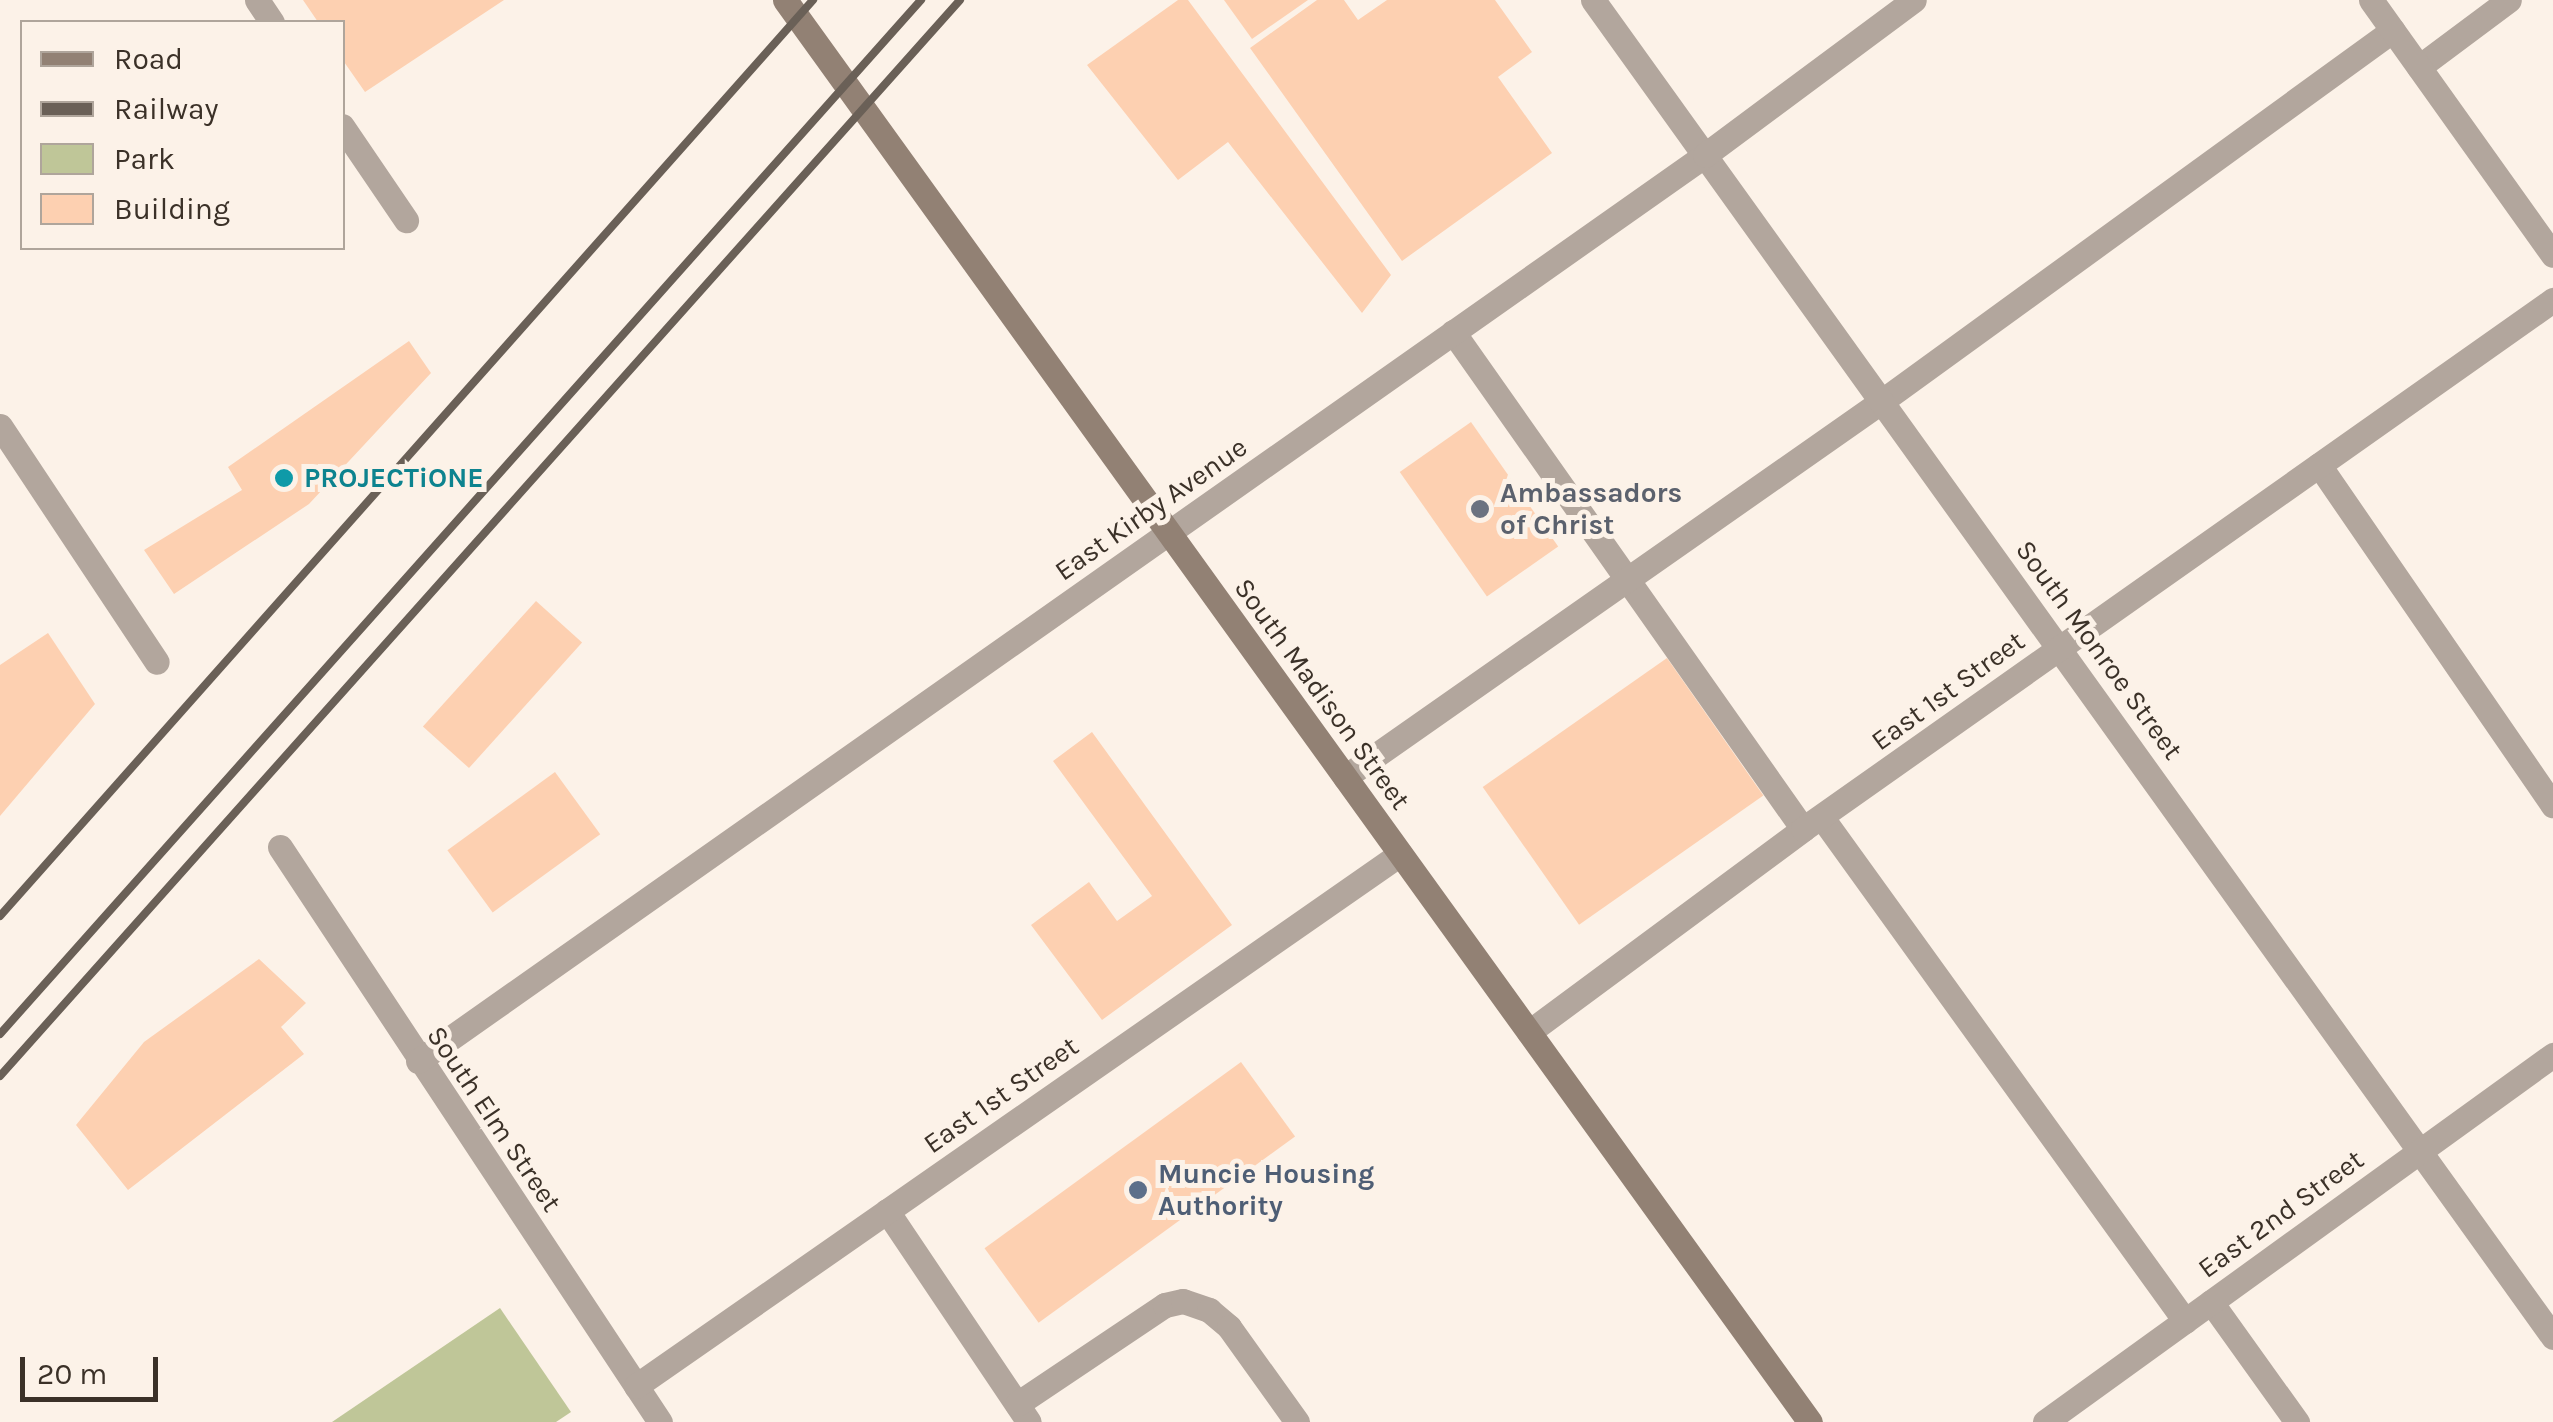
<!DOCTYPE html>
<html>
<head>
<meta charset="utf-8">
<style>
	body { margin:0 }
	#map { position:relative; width:2553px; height:1422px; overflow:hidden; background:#fcf2e8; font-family:Karla,sans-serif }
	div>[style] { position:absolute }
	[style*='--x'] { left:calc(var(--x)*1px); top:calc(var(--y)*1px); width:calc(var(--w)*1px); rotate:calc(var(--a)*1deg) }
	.green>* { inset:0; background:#bfc698 }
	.building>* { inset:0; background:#fdd0b1; transform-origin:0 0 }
	.service>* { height:25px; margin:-12.5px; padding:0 12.5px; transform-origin:12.5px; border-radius:12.5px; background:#b2a69d }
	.minor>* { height:25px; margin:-12.5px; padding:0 12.5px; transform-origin:12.5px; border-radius:12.5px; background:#b2a69d }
	.secondary>* { height:25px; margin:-12.5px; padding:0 12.5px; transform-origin:12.5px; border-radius:12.5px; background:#928174 }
	.rail>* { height:8px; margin:-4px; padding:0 4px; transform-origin:4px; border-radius:4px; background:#6a6057 }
	.dots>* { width:28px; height:28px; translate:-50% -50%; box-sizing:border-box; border:5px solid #fcf2e8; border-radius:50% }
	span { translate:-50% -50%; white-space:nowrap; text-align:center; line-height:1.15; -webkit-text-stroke:10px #fcf2e8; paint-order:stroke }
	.culture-label { font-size:28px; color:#0d838f; font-weight:700 }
	.left { translate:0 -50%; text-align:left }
	.worship-label { font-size:28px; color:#5b616d; font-weight:700 }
	.street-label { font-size:28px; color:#3b3128 }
	.service-label { font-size:28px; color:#4e5e75; font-weight:700 }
	.legend { position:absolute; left:20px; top:20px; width:325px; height:230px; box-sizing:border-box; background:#fcf2e8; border:2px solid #afa59b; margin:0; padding:12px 18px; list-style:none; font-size:30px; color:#3b3128 }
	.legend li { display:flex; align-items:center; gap:20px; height:50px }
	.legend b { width:50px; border:2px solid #afa59b }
	.scale { position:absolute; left:20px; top:1357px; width:138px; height:45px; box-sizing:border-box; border:5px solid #3b3128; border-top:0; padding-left:12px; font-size:30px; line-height:35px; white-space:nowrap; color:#3b3128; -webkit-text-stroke:8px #fcf2e8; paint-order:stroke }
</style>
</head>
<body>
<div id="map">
	<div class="green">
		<i style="clip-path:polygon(500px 1308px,571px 1412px,556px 1422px,332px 1422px)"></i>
	</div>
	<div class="building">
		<i style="clip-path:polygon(303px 0,504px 0,365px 92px,342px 59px,342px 22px,318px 22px)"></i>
		<i style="clip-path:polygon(1178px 0,1188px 0,1391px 275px,1362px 313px,1228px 142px,1178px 180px,1087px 65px)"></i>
		<i style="clip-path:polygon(1224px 0,1308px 0,1252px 39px)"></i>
		<i style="clip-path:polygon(1317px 0,1344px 0,1358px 20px,1387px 0,1495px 0,1532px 52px,1498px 77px,1552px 153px,1402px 261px,1250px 48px)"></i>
		<i style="clip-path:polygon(409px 341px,431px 373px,309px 504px,174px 594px,144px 550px,242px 490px,228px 467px)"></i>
		<i style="left:1471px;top:422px;width:152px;height:87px;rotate:55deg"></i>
		<i style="left:536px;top:601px;width:62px;height:169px;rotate:42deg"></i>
		<i style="clip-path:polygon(48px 633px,95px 704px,0 816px,0 665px)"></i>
		<i style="left:1667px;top:658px;width:168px;height:225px;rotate:55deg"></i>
		<i style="clip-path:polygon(1092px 732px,1232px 925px,1102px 1020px,1031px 925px,1089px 882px,1117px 921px,1152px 896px,1053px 761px)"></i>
		<i style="left:555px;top:772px;width:77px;height:133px;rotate:54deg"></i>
		<i style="clip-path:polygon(259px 959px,306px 1003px,281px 1027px,304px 1054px,128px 1190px,76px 1125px,144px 1042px)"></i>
		<i style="left:1241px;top:1062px;width:92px;height:317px;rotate:54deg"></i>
	</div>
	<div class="service">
		<i style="--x:2419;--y:67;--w:112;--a:-36.7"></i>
		<i style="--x:1453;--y:332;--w:608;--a:54.85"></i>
		<i style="--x:2319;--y:465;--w:413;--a:55.5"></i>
		<i style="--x:1345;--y:777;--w:656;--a:-35"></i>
		<i style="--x:1882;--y:401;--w:631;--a:-35.98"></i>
		<i style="--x:1823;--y:819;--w:619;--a:54.2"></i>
		<i style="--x:2211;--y:1302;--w:148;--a:54.4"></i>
	</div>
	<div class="minor">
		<i style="--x:257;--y:0;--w:27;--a:56"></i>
		<i style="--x:1593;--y:0;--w:1646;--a:54.32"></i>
		<i style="--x:2371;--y:0;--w:313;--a:54.5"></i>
		<i style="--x:342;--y:126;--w:114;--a:55.8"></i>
		<i style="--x:0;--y:426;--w:283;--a:56.4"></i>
		<i style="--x:280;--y:847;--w:689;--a:56.54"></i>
		<i style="--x:1529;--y:1032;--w:341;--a:-36.5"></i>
		<i style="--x:1803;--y:829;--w:918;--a:-35.2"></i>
		<i style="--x:418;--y:1061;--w:1574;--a:-35.14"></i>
		<i style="--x:1705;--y:155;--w:260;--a:-36.6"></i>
		<i style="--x:887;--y:1211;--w:254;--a:56.1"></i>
		<i style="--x:636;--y:1386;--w:931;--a:-34.85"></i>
		<i style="--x:1017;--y:1404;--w:178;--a:-33.8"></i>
		<i style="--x:1165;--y:1305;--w:18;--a:-13"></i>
		<i style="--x:1183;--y:1301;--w:28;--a:19"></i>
		<i style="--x:1209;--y:1310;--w:26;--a:40"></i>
		<i style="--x:1229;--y:1327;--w:117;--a:54.4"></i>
		<i style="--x:2045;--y:1422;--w:627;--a:-35.85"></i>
	</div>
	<div class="secondary">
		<i style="--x:785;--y:0;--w:1753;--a:54.22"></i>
	</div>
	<div class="rail">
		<i style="--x:0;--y:916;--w:1225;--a:-48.41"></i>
		<i style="--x:0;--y:1034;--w:1385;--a:-48.31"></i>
		<i style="--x:0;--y:1076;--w:1442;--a:-48.26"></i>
	</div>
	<div class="dots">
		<i style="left:284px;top:478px;background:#0f9aa8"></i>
		<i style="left:1480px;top:509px;background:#6b7280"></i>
		<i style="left:1138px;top:1190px;background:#5c6f8a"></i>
	</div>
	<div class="culture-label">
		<span class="left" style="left:304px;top:478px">PROJECTiONE</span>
	</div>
	<div class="worship-label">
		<span class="left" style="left:1500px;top:509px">Ambassadors<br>of Christ</span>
	</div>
	<div class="street-label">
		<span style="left:1151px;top:509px;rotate:-35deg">East Kirby Avenue</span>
		<span style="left:2099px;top:650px;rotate:54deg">South Monroe Street</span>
		<span style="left:1948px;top:691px;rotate:-36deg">East 1st Street</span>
		<span style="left:1322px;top:694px;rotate:54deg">South Madison Street</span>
		<span style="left:1001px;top:1095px;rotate:-35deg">East 1st Street</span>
		<span style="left:494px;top:1119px;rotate:56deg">South Elm Street</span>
		<span style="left:2281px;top:1214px;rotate:-36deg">East 2nd Street</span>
	</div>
	<div class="service-label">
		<span class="left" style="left:1158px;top:1190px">Muncie Housing<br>Authority</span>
	</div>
	<ul class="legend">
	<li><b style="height:12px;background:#928174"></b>Road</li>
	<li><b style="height:12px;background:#6a6057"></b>Railway</li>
	<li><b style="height:28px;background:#bfc698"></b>Park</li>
	<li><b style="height:28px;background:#fdd0b1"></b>Building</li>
	</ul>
	<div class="scale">20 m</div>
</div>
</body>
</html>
